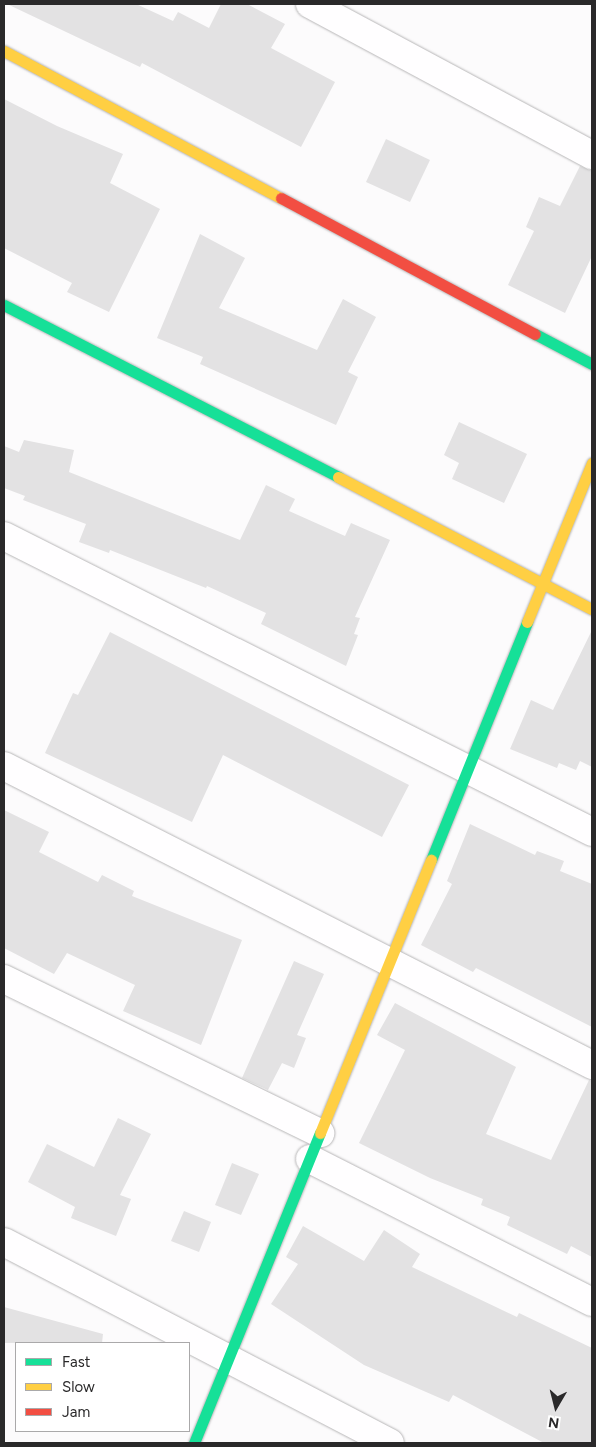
<!DOCTYPE html>
<html>
<head>
<meta charset="utf-8">
<style>
  body { margin:0 }
  #map { position:relative; width:596px; height:1447px; overflow:hidden; background:#fcfbfc; font-family:Figtree,sans-serif }
  div>[style] { position:absolute }
  [style*='--x'] { left:calc(var(--x)*1px); top:calc(var(--y)*1px); width:calc(var(--w)*1px); rotate:calc(var(--a)*1deg) }
  .building>* { inset:0; background:#e3e2e3 }
  .roads { filter:drop-shadow(0 0 1px #b7b6b7) drop-shadow(0 0 1px #b7b6b7) }
  .street>* { height:28px; margin:-14px; padding:0 14px; transform-origin:14px; border-radius:14px; background:#fffeff }
  .fast>* { height:11px; margin:-5.5px; padding:0 5.5px; transform-origin:5.5px; border-radius:5.5px; background:#16e098 }
  .slow>* { height:11px; margin:-5.5px; padding:0 5.5px; transform-origin:5.5px; border-radius:5.5px; background:#ffcf43 }
  .jam>* { height:11px; margin:-5.5px; padding:0 5.5px; transform-origin:5.5px; border-radius:5.5px; background:#f24e42 }
  span { translate:-50% -50%; white-space:nowrap; text-align:center; line-height:1.15; -webkit-text-stroke:4.5px #fff; paint-order:stroke }
  .frame { position:absolute; inset:0; border:5px solid #2a292a; pointer-events:none }
  .legend { position:absolute; left:15px; top:1342px; width:175px; height:90px; box-sizing:border-box; background:#fff; border:1px solid #aaa9aa; margin:0; padding:6px 9px; list-style:none; font-size:15px; color:#2a292a }
  .legend li { display:flex; align-items:center; gap:10px; height:25px }
  .legend b { width:25px; border:1px solid #aaa9aa }
  .north { position:absolute; left:531px; top:1382px; width:50px; height:50px; -webkit-text-stroke:4px #fff; paint-order:stroke; rotate:188deg; font-size:14px; font-weight:700; line-height:20px; text-align:center; color:#2a292a }
  .north::after { content:''; display:block; margin:auto; width:18px; height:22px; background:#2a292a; clip-path:polygon(50% 0,100% 100%,50% 72%,0 100%) }
</style>
</head>
<body>
<div id="map">
  <div class="building">
    <div style="clip-path:polygon(7px 4px,136px 4px,173px 21px,178px 12px,209px 28px,221px 4px,247px 4px,285px 24px,271px 48px,335px 82px,301px 147px,142px 63px,140px 67px)"></div>
    <div style="clip-path:polygon(4px 99px,57px 126px,123px 154px,110px 183px,160px 209px,109px 312px,67px 292px,72px 283px,4px 248px)"></div>
    <div style="clip-path:polygon(386px 139px,430px 160px,410px 202px,366px 182px)"></div>
    <div style="clip-path:polygon(580px 166px,592px 171px,592px 256px,565px 313px,508px 285px,534px 231px,526px 227px,539px 197px,560px 206px)"></div>
    <div style="clip-path:polygon(200px 234px,245px 258px,219px 308px,317px 350px,343px 299px,376px 317px,348px 372px,358px 377px,336px 425px,200px 364px,203px 357px,157px 338px)"></div>
    <div style="clip-path:polygon(459px 422px,527px 454px,504px 503px,452px 479px,459px 463px,444px 455px)"></div>
    <div style="clip-path:polygon(24px 440px,74px 450px,69px 472px,240px 540px,266px 485px,295px 499px,289px 511px,345px 536px,351px 523px,390px 540px,355px 617px,360px 618px,354px 634px,358px 635px,346px 666px,261px 624px,266px 613px,207px 586px,206px 588px,110px 550px,109px 553px,79px 542px,86px 524px,23px 500px,25px 496px,4px 488px,4px 446px,19px 452px)"></div>
    <div style="clip-path:polygon(592px 630px,592px 767px,580px 761px,576px 770px,559px 763px,557px 768px,510px 749px,531px 700px,553px 710px)"></div>
    <div style="clip-path:polygon(110px 632px,409px 785px,382px 837px,223px 755px,192px 822px,45px 753px,73px 693px,78px 695px)"></div>
    <div style="clip-path:polygon(4px 810px,49px 832px,39px 852px,98px 882px,102px 875px,134px 891px,132px 896px,242px 940px,201px 1045px,123px 1011px,135px 985px,67px 953px,54px 974px,4px 948px)"></div>
    <div style="clip-path:polygon(470px 824px,535px 855px,537px 851px,564px 861px,560px 871px,592px 884px,592px 1027px,476px 968px,473px 972px,421px 945px,452px 884px,447px 881px)"></div>
    <div style="clip-path:polygon(294px 961px,324px 974px,297px 1035px,306px 1038px,294px 1068px,282px 1063px,268px 1090px,242px 1078px)"></div>
    <div style="clip-path:polygon(395px 1003px,516px 1067px,486px 1134px,551px 1160px,589px 1080px,592px 1081px,592px 1257px,571px 1246px,567px 1254px,507px 1225px,510px 1217px,481px 1205px,483px 1199px,430px 1178px,359px 1143px,405px 1050px,377px 1035px)"></div>
    <div style="clip-path:polygon(118px 1118px,151px 1134px,120px 1195px,131px 1199px,116px 1236px,71px 1218px,75px 1207px,28px 1182px,47px 1144px,94px 1167px)"></div>
    <div style="clip-path:polygon(232px 1163px,259px 1174px,241px 1215px,215px 1205px)"></div>
    <div style="clip-path:polygon(184px 1211px,211px 1222px,199px 1252px,171px 1241px)"></div>
    <div style="clip-path:polygon(303px 1226px,364px 1261px,384px 1230px,420px 1254px,412px 1267px,517px 1317px,519px 1313px,592px 1348px,592px 1443px,544px 1443px,453px 1395px,449px 1402px,364px 1365px,271px 1304px,298px 1264px,286px 1257px)"></div>
    <div style="clip-path:polygon(4px 1307px,103px 1334px,102px 1343px,4px 1343px)"></div>
  </div>
  <div class="roads">
    <div class="street">
      <div style="--x:310;--y:4;--w:320;--a:28.2"></div>
      <div style="--x:4;--y:536;--w:658;--a:26.72"></div>
      <div style="--x:4;--y:766;--w:660;--a:26.95"></div>
      <div style="--x:4;--y:979;--w:352;--a:26"></div>
      <div style="--x:310;--y:1159;--w:316;--a:26.9"></div>
      <div style="--x:4;--y:1242;--w:435;--a:27.5"></div>
    </div>
    <div class="fast">
      <div style="--x:4;--y:305;--w:376;--a:27.2"></div>
      <div style="--x:535;--y:334;--w:64;--a:27.8"></div>
      <div style="--x:431;--y:860;--w:257;--a:-68"></div>
      <div style="--x:194;--y:1443;--w:335;--a:-67.9"></div>
    </div>
    <div class="slow">
      <div style="--x:4;--y:51;--w:314;--a:28"></div>
      <div style="--x:338;--y:477;--w:286;--a:27.5"></div>
      <div style="--x:527;--y:622;--w:172;--a:-67.8"></div>
      <div style="--x:320;--y:1133;--w:295;--a:-67.9"></div>
    </div>
    <div class="jam">
      <div style="--x:281;--y:198;--w:288;--a:28.2"></div>
    </div>
  </div>
  <div class="frame"></div>
  <ul class="legend">
  <li><b style="height:6px;background:#16e098"></b>Fast</li>
  <li><b style="height:6px;background:#ffcf43"></b>Slow</li>
  <li><b style="height:6px;background:#f24e42"></b>Jam</li>
  </ul>
  <div class="north">N</div>
</div>
</body>
</html>
